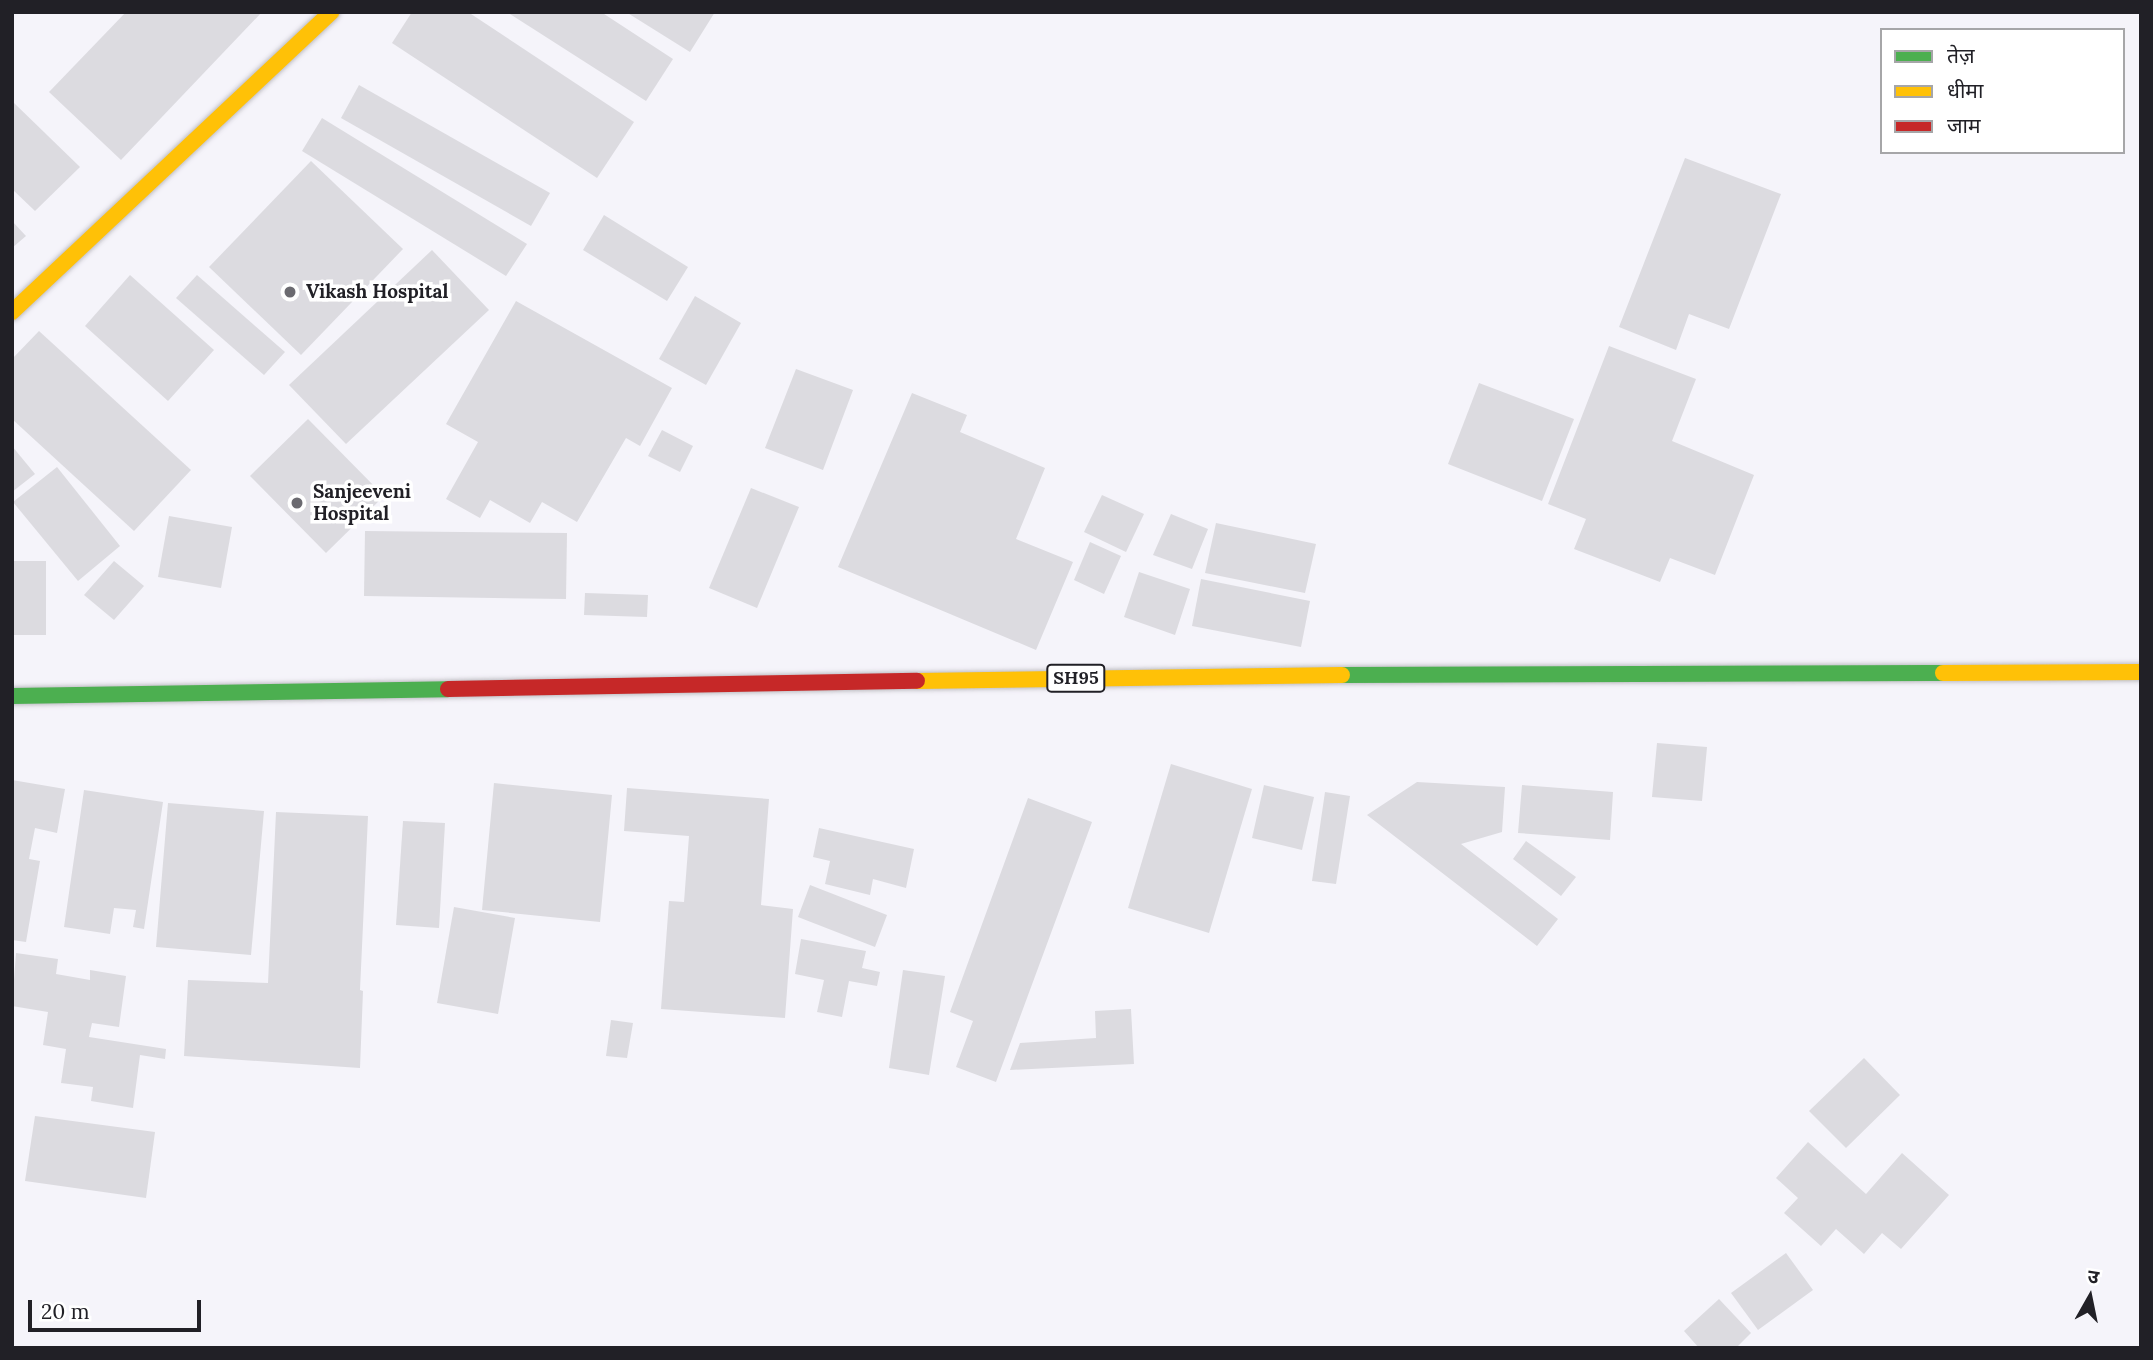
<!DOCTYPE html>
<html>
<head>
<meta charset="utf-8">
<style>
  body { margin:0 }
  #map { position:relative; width:2153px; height:1360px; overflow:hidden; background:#f5f4fa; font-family:Lora,"Noto Sans Devanagari",serif }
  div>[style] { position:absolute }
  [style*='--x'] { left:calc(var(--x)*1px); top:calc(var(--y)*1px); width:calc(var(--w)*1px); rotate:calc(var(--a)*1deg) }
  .building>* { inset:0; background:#dcdbe0 }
  .roads { filter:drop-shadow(0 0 2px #c0bfc4) drop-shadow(0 0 2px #c0bfc4) }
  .fast>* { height:16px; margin:-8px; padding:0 8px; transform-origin:8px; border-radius:8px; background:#4caf50 }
  .slow>* { height:16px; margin:-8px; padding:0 8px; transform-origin:8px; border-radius:8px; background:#ffc107 }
  .jam>* { height:16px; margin:-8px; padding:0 8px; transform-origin:8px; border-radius:8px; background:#c62828 }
  .dots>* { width:19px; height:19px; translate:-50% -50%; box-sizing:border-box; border:4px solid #fff; border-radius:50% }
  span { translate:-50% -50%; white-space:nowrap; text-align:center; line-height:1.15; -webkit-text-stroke:7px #fff; paint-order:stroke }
  .shield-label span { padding:2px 5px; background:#fff; border:2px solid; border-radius:5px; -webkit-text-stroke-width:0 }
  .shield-label { font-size:18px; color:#212026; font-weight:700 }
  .poi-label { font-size:19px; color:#212026; font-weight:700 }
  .left { translate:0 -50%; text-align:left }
  .frame { position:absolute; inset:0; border:14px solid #212026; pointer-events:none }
  .legend { position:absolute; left:1880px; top:28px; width:245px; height:126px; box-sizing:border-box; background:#fff; border:2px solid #a6a6a8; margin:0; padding:9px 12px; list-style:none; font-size:21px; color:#212026 }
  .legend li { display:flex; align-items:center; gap:14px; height:35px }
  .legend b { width:35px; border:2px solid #a6a6a8 }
  .north { position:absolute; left:2055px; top:1262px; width:70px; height:70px; -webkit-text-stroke:5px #fff; paint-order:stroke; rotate:9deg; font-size:19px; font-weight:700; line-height:28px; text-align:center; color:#212026 }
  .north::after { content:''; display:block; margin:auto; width:24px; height:32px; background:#212026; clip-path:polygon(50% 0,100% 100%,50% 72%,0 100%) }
  .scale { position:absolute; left:28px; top:1300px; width:173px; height:32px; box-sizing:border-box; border:4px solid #212026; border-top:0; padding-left:9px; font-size:21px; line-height:24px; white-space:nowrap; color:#212026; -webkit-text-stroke:5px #fff; paint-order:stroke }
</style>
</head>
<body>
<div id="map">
  <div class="building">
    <div style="clip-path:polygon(126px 12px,262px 12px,121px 160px,49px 92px)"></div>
    <div style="clip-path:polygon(412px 12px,468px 12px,634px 122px,597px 178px,392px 43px)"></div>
    <div style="clip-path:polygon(507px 12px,601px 12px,673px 59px,646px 101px)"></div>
    <div style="clip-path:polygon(626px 12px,715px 12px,690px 52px)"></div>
    <div style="clip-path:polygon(359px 85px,550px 193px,531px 226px,341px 118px)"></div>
    <div style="clip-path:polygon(12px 101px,80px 167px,35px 211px,12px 189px)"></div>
    <div style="clip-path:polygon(322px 118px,527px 244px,506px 276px,302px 151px)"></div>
    <div style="clip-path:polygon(1685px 158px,1781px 194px,1729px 329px,1689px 314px,1676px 350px,1619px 327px)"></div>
    <div style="clip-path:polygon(311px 161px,403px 249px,301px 355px,209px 267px)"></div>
    <div style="clip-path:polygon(604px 215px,688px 267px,667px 301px,583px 250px)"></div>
    <div style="clip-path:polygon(12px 221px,26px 236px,12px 248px)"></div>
    <div style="clip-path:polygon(432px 250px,489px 310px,346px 444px,289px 385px)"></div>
    <div style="clip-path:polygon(130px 275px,214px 350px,168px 401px,85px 326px)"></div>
    <div style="clip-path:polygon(197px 275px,285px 352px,264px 375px,176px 298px)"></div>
    <div style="clip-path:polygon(695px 296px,741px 323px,706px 385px,659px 359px)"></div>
    <div style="clip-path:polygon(516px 301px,672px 388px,640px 446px,626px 438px,577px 522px,542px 502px,530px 523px,490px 500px,480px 518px,446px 499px,478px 442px,446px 424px)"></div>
    <div style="clip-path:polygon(39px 331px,191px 470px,134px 531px,12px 419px,12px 359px)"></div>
    <div style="clip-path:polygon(1609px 346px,1696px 379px,1672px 441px,1754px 475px,1715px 575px,1670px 558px,1660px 582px,1574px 549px,1586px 519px,1548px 504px)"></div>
    <div style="clip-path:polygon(796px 369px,853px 390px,823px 470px,765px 448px)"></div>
    <div style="clip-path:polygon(1479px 383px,1574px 419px,1542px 501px,1448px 464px)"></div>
    <div style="clip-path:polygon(912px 393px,967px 415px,960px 432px,1045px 468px,1016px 539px,1073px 562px,1036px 650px,838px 567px)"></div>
    <div style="clip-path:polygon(308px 419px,384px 496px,326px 553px,250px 476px)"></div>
    <div style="clip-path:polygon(662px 430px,693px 446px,680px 472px,648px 456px)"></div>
    <div style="clip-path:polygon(12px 446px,35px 474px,12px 492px)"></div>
    <div style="clip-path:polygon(57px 467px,120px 546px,78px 581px,13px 502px)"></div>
    <div style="clip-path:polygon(751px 488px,799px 507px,757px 608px,709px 588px)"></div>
    <div style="clip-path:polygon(1102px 495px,1144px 514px,1126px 552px,1084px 532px)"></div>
    <div style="clip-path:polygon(1171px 514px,1208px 529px,1192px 569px,1153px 555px)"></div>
    <div style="clip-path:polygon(169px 516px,232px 527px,221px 588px,158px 577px)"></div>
    <div style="clip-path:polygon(1216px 523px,1316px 544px,1305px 593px,1205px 573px)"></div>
    <div style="clip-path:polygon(365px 531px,567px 533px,566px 599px,364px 596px)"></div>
    <div style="clip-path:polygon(1090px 542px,1121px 556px,1104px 594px,1074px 580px)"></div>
    <div style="clip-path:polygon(12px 561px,46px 561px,46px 635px,12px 635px)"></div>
    <div style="clip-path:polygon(114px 561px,144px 586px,114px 620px,84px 595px)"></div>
    <div style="clip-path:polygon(1139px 572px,1190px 589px,1175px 635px,1124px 617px)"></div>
    <div style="clip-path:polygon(1201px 579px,1310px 601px,1301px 647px,1192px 626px)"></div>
    <div style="clip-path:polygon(585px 593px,648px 595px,647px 617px,584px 615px)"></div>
    <div style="clip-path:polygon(1657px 743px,1707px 747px,1702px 801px,1652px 797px)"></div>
    <div style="clip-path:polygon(1171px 764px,1252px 789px,1209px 933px,1128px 908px)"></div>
    <div style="clip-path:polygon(12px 780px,65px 789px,57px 833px,35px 828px,29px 859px,40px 861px,26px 942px,12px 940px)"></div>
    <div style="clip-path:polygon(1417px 782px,1505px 787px,1502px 832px,1461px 844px,1558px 919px,1537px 946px,1367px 815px)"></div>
    <div style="clip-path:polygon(494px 783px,612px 795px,600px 922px,482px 910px)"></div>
    <div style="clip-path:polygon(1264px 785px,1314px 797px,1302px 850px,1252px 838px)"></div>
    <div style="clip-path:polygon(1522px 785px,1613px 792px,1610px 840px,1518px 833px)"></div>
    <div style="clip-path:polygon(627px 788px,769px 799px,761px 905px,793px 909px,785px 1018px,661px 1009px,669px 901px,684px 902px,689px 836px,624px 831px)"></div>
    <div style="clip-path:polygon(84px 790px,163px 802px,144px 929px,133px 927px,136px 910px,114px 908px,110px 934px,64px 927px)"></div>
    <div style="clip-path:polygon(1325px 792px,1350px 796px,1336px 884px,1312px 881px)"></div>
    <div style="clip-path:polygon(1028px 798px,1092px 822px,996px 1082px,956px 1067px,973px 1021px,950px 1012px)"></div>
    <div style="clip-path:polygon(168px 803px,264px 811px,251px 955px,156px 947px)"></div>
    <div style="clip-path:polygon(276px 812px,368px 816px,360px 990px,363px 991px,360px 1068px,184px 1056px,188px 980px,268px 983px)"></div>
    <div style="clip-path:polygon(403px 821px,445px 823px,439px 928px,396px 925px)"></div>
    <div style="clip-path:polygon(819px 828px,914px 849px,906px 888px,873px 879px,870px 895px,825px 884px,830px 861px,813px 857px)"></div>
    <div style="clip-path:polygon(1526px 841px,1576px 877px,1561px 896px,1513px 859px)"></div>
    <div style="clip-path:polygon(810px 885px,887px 915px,875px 947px,798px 917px)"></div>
    <div style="clip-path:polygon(454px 907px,515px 918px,498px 1014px,437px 1003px)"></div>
    <div style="clip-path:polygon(801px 939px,866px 951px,862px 968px,880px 972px,877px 986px,849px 981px,842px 1017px,817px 1012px,824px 980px,795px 974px)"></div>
    <div style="clip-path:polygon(16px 953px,58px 959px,56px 974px,90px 980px,90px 970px,126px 976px,119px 1027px,92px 1023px,89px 1037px,166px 1049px,165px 1059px,140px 1055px,133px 1108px,91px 1101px,93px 1087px,61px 1083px,66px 1049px,43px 1045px,48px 1012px,12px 1006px)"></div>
    <div style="clip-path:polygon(903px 970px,945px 976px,929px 1075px,889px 1068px)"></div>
    <div style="clip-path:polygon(1131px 1009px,1134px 1064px,1010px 1070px,1020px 1043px,1096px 1038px,1095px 1011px)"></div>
    <div style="clip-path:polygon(611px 1020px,633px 1023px,627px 1058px,606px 1056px)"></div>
    <div style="clip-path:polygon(1864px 1058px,1900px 1095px,1846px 1148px,1809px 1111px)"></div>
    <div style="clip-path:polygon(35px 1116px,155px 1132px,146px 1198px,25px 1181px)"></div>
    <div style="clip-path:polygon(1808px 1142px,1866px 1194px,1902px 1153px,1949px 1195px,1901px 1249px,1882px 1233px,1864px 1254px,1836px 1229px,1821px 1246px,1784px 1213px,1798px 1198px,1776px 1178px)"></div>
    <div style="clip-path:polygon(1786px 1253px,1813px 1290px,1758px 1330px,1731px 1293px)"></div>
    <div style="clip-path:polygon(1719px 1299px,1751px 1333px,1736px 1348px,1699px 1348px,1684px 1331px)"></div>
  </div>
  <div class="roads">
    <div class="fast">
      <div style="--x:1342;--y:675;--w:601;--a:-0.19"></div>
      <div style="--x:12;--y:696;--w:436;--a:-0.9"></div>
    </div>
    <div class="slow">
      <div style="--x:12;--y:312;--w:438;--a:-43.2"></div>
      <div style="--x:1943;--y:673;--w:198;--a:-0.3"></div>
      <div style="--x:917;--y:681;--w:425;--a:-0.8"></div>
    </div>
    <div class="jam">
      <div style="--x:448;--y:689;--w:469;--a:-1"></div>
    </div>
  </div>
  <div class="dots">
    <div style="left:290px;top:292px;background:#6b6a70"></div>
    <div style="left:297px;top:503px;background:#6b6a70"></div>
  </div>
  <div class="shield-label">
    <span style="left:1076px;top:678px">SH95</span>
  </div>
  <div class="poi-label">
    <span class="left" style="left:306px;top:292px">Vikash Hospital</span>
    <span class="left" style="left:313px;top:503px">Sanjeeveni<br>Hospital</span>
  </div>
  <div class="frame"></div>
  <ul class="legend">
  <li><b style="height:9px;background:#4caf50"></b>तेज़</li>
  <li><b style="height:9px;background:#ffc107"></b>धीमा</li>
  <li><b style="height:9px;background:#c62828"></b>जाम</li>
  </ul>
  <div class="north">उ</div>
  <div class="scale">20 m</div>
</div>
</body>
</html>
